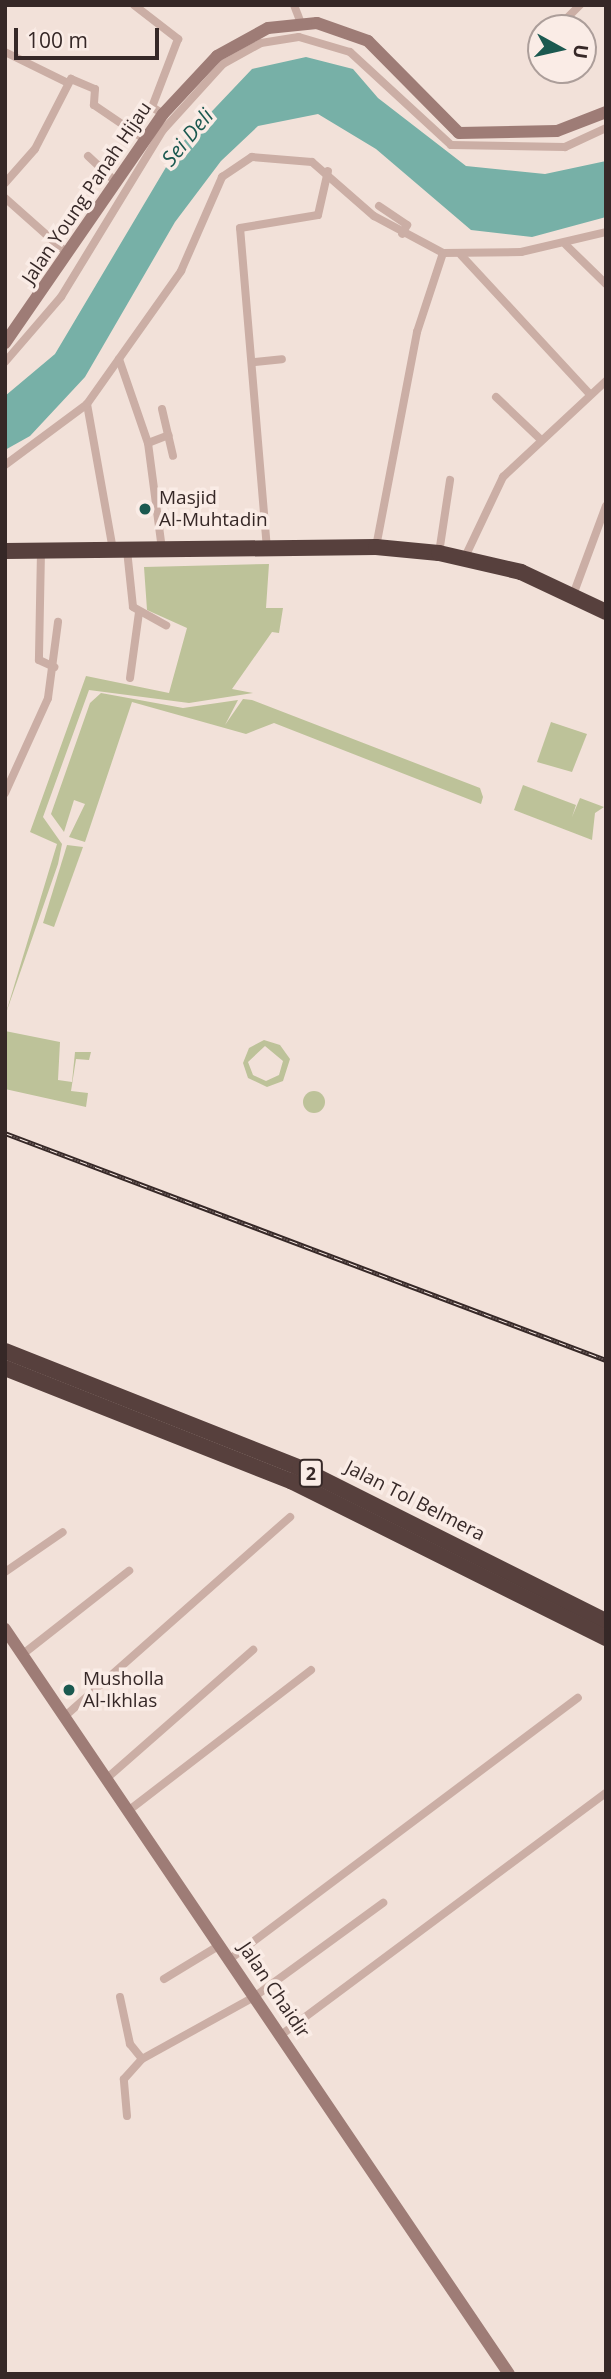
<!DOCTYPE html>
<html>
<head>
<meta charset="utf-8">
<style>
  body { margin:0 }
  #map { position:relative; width:611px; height:2379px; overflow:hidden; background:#f2e1d9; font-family:"Open Sans",sans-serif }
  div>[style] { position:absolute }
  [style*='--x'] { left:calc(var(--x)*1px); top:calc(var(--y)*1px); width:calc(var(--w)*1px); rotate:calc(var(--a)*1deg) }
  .green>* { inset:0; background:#bdc299 }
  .round { border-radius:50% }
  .water>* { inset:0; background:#77b0a7 }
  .street>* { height:8px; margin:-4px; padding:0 4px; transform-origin:4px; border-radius:4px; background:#cbaea5 }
  .secondary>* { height:12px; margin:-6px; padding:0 6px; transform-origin:6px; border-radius:6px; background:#9e7c76 }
  .highway>* { height:16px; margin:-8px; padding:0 8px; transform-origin:8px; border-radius:8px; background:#57403d }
  .rail>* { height:5px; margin-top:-2.5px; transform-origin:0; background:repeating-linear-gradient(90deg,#faece6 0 8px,#362827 0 16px); box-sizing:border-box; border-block:2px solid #362827 }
  .dots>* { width:19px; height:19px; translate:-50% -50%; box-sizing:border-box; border:4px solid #faece6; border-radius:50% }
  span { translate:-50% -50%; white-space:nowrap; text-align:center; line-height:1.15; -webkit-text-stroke:7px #faece6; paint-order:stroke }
  .shield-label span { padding:2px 5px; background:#faece6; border:2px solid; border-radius:5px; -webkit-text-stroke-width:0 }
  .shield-label { font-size:18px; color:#362827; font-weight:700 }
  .street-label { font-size:19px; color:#362827 }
  .poi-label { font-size:19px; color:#362827 }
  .left { translate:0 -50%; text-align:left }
  .water-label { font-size:21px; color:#1b5950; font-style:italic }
  .frame { position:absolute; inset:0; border:7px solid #362827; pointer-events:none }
  .north { position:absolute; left:527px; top:14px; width:70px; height:70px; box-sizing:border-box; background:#faece6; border:2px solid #ac9e9a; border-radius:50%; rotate:98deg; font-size:19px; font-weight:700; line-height:28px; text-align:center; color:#362827 }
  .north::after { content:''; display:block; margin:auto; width:24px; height:32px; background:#1b5950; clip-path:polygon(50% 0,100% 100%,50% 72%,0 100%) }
  .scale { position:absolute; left:14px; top:28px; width:145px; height:32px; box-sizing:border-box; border:4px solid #362827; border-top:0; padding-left:9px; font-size:21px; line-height:24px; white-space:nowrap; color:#362827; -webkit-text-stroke:5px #faece6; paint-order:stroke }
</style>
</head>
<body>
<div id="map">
  <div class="green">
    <div style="clip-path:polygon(269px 564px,266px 608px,283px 608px,279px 633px,272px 632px,232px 689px,253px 693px,189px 703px,89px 690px,43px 817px,62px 844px,58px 864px,5px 1016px,57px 844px,30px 832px,86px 676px,169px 693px,187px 628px,147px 610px,144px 567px)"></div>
    <div style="clip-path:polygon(101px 693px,183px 708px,238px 700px,225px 725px,243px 699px,252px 700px,480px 788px,483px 797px,481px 804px,274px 723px,246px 734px,132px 702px,85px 842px,69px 837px,85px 804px,74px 800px,64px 832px,51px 814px,90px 703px)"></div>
    <div style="clip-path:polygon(551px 722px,587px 734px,572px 772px,537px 762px)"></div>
    <div style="clip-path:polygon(523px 785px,576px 805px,572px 817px,580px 798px,604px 807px,595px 813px,592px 840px,514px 810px)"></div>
    <div style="clip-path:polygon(67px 845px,83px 847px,54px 927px,43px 923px)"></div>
    <div style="clip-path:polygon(5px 1031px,60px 1042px,58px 1080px,72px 1082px,75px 1052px,91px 1052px,89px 1060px,76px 1059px,71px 1091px,88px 1093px,86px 1107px,5px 1089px)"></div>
    <div style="clip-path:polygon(evenodd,264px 1040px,280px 1045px,290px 1059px,283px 1081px,267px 1087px,248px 1078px,243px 1063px,249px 1048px,264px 1040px,265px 1046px,283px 1061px,279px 1075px,266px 1081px,253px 1075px,248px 1062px,265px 1046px)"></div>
    <div class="round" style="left:303px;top:1091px;width:22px;height:22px"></div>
  </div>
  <div class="water">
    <div style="clip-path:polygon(306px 57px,353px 69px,378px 98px,466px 166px,545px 174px,606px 161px,606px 217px,532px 237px,471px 230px,376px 149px,318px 114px,258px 126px,221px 161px,175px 222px,85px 377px,30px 436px,5px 450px,5px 396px,55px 354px,178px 147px,252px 69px)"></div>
  </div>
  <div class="street">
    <div style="--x:134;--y:5;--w:56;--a:37.7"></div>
    <div style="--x:178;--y:39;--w:73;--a:110.9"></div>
    <div style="--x:152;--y:107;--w:13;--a:32"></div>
    <div style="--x:294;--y:5;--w:17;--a:69"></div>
    <div style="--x:568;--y:28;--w:8;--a:-120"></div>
    <div style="--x:564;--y:21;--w:23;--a:-45"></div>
    <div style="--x:5;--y:52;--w:68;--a:26.2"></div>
    <div style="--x:88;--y:156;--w:37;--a:43"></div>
    <div style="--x:5;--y:183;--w:45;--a:-48.6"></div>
    <div style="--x:35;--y:149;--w:79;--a:-62.8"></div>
    <div style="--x:71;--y:79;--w:26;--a:23"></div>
    <div style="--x:95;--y:89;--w:16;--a:94"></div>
    <div style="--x:94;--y:105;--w:60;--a:34.2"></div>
    <div style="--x:5;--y:198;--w:83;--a:41.6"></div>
    <div style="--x:379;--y:206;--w:34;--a:34"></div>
    <div style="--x:407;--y:225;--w:10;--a:119"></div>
    <div style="--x:566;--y:245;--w:56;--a:44.3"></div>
    <div style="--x:461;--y:255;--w:188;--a:47.2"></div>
    <div style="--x:119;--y:359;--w:89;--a:71"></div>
    <div style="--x:148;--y:443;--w:108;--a:82.5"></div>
    <div style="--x:5;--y:362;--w:86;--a:-49.3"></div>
    <div style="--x:61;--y:297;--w:196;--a:-58.6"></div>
    <div style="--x:163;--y:130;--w:89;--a:-47.7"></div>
    <div style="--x:223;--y:64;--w:43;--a:-28.9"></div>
    <div style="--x:261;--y:43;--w:38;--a:-9"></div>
    <div style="--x:299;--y:37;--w:53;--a:16.4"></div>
    <div style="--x:350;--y:52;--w:137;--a:42.6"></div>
    <div style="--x:451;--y:145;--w:114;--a:1"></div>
    <div style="--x:565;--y:147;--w:45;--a:-24.9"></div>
    <div style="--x:255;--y:362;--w:27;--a:-6"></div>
    <div style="--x:496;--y:397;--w:59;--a:43.6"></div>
    <div style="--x:87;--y:404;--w:148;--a:79.9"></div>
    <div style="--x:162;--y:409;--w:48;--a:76.8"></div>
    <div style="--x:148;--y:443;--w:22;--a:-21"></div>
    <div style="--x:5;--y:465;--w:102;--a:-36.6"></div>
    <div style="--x:87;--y:404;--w:163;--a:-54.7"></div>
    <div style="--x:181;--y:271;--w:103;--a:-66.4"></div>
    <div style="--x:222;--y:177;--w:36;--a:-34"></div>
    <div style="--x:252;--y:157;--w:60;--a:4.8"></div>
    <div style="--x:312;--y:162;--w:82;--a:41.1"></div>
    <div style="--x:374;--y:216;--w:78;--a:28.2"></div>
    <div style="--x:443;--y:253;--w:78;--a:-0.7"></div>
    <div style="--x:521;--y:252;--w:87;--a:-13.2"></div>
    <div style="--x:376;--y:547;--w:219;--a:-79.2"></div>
    <div style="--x:417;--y:332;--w:83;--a:-71.8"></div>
    <div style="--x:267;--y:549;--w:322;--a:-94.8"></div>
    <div style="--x:240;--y:228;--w:79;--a:-9.5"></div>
    <div style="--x:318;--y:215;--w:45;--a:-77.2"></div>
    <div style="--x:127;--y:550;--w:57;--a:84"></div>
    <div style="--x:133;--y:607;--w:38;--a:29"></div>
    <div style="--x:41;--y:551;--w:109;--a:91.1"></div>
    <div style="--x:39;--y:660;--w:17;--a:25"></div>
    <div style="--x:439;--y:553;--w:74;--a:-81.4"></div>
    <div style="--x:465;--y:557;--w:89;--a:-64.6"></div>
    <div style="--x:503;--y:477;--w:141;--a:-43"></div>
    <div style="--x:573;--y:595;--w:95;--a:-69.7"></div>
    <div style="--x:130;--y:678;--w:67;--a:-82.2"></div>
    <div style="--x:5;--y:793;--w:104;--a:-65.6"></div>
    <div style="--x:48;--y:698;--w:77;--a:-82.5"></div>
    <div style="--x:5;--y:1572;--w:70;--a:-34.6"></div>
    <div style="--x:23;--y:1654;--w:135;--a:-38.1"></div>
    <div style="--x:64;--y:1717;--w:302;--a:-41.5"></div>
    <div style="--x:106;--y:1779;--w:196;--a:-41.3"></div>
    <div style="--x:128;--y:1811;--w:231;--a:-37.6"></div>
    <div style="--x:230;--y:1959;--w:435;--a:-36.9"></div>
    <div style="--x:164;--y:1979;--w:66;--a:-31.3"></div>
    <div style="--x:120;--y:1997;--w:48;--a:78"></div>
    <div style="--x:130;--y:2044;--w:19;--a:51"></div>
    <div style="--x:281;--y:2035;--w:405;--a:-36.7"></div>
    <div style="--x:127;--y:2116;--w:37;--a:-95"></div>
    <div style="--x:124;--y:2079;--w:27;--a:-48"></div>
    <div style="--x:142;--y:2059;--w:128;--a:-29"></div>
    <div style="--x:254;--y:1997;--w:160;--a:-36.1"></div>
  </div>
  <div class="secondary">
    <div style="--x:5;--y:343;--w:278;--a:-55.4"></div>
    <div style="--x:163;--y:114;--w:79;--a:-47"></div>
    <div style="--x:217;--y:56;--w:58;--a:-28.8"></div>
    <div style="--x:268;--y:28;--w:49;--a:-5.8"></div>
    <div style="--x:317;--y:23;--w:54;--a:19.4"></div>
    <div style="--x:368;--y:41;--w:129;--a:45.3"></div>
    <div style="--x:459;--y:133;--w:98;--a:-1.2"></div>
    <div style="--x:557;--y:131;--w:53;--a:-21.2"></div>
    <div style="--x:5;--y:1629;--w:899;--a:55.92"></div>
  </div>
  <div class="highway">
    <div style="--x:5;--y:551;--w:371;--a:-0.6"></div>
    <div style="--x:376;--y:547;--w:63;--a:5.4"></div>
    <div style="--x:439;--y:553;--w:84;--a:13"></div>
    <div style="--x:521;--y:572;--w:94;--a:25.2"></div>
    <div style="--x:5;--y:1351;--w:317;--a:21.6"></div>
    <div style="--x:300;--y:1468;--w:342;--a:26.6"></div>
    <div style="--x:5;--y:1368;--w:308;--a:21.6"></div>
    <div style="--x:291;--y:1481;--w:352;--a:26.5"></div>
  </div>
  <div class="rail">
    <div style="--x:5;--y:1133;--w:642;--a:20.69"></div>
  </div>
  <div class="dots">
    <div style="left:145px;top:509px;background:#1b5950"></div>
    <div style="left:69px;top:1690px;background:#1b5950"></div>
  </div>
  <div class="shield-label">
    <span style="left:311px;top:1473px">2</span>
  </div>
  <div class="street-label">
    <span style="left:87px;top:193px;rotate:-56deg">Jalan Young Panah Hijau</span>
    <span style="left:415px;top:1501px;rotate:27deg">Jalan Tol Belmera</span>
    <span style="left:274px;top:1990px;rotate:56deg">Jalan Chaidir</span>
  </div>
  <div class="poi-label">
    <span class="left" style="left:159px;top:509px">Masjid<br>Al-Muhtadin</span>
    <span class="left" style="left:83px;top:1690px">Musholla<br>Al-Ikhlas</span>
  </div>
  <div class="water-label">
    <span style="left:187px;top:137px;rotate:-50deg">Sei Deli</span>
  </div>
  <div class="frame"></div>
  <div class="north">U</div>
  <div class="scale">100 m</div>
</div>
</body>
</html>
